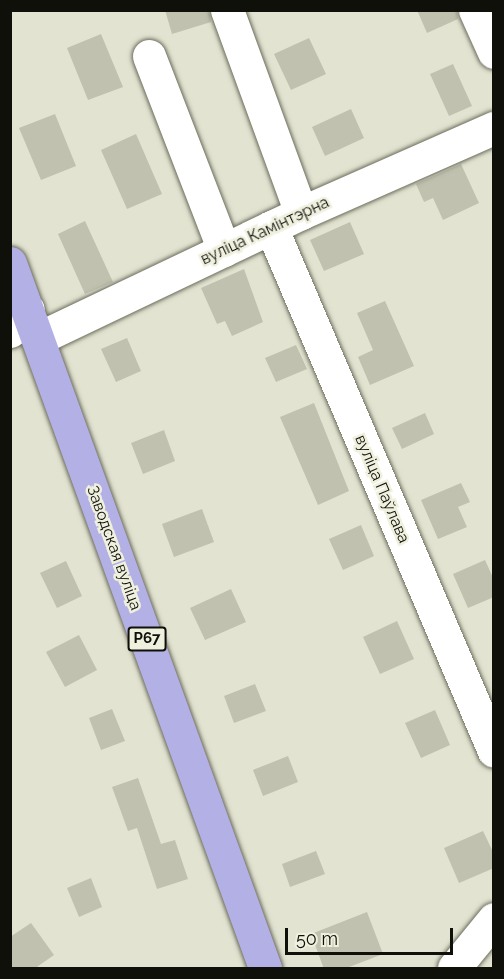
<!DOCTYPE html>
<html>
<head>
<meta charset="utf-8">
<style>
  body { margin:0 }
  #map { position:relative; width:504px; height:979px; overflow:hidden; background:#e2e3d1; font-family:Raleway,sans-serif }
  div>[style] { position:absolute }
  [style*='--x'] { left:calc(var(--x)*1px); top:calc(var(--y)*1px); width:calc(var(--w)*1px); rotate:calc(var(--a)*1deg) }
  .building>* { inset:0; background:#c1c1b0 }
  .roads { filter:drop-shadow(0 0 2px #6c6c5c) drop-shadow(0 0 2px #6c6c5c) }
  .minor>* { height:33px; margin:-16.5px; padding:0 16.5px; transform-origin:16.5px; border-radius:16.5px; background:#fff }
  .major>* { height:33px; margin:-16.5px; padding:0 16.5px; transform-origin:16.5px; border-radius:16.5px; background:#b3b0e5 }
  span { translate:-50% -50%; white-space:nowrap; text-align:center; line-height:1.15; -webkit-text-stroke:5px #eff0de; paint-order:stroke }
  .shield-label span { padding:2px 4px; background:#eff0de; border:2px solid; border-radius:4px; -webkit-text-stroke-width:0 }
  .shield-label { font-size:15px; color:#10100a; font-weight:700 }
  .street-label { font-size:16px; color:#10100a }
  .frame { position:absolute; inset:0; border:12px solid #10100a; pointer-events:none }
  .scale { position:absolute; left:285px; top:928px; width:168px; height:27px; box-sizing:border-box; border:3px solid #10100a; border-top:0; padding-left:8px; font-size:18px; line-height:21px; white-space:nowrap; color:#10100a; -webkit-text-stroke:4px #eff0de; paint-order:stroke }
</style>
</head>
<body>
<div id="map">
  <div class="building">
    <div style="clip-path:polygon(165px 10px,209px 10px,211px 22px,172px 34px)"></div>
    <div style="clip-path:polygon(417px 10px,457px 10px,458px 19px,427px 33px)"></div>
    <div style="clip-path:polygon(101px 34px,123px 87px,88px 100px,67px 48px)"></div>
    <div style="clip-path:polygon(309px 38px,326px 74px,291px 90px,274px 54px)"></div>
    <div style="clip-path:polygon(453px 64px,472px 106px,449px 116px,430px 74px)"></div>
    <div style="clip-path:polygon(351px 109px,364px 138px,325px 156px,312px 127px)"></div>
    <div style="clip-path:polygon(55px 114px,76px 166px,41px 180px,19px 128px)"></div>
    <div style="clip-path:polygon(136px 134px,162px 194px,127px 209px,101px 150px)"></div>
    <div style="clip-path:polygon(461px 164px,479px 203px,443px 220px,433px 198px,424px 202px,416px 184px)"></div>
    <div style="clip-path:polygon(85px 221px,113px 282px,85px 294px,58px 234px)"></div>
    <div style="clip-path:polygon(350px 222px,364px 254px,324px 271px,310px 240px)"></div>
    <div style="clip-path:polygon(244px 269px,263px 322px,232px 336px,225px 321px,217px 324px,201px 288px)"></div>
    <div style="clip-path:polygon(385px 301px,414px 366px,370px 385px,358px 357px,373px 350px,357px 313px)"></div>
    <div style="clip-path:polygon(127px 338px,141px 371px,116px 382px,101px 349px)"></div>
    <div style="clip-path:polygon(296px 345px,307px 369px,276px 382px,265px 358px)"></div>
    <div style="clip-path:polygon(314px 403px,349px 491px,318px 505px,280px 417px)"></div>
    <div style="clip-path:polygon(425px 413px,434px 434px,402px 449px,392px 428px)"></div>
    <div style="clip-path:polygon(164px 430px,175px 461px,143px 474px,131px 443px)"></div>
    <div style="clip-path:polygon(461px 483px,470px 502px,458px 507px,467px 527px,438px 539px,421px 500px)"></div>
    <div style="clip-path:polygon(202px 509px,214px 542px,174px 557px,162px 524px)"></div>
    <div style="clip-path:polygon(361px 525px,374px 556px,343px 570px,329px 539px)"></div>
    <div style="clip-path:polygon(485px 560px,494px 580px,494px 597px,468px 608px,453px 574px)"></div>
    <div style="clip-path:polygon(66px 561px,82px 596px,57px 608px,40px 573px)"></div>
    <div style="clip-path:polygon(231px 589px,246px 622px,205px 640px,190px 608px)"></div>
    <div style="clip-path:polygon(397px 621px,414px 659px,380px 674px,363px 637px)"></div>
    <div style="clip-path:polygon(79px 635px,97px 670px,65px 687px,46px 652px)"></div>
    <div style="clip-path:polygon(255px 684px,266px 711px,234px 723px,224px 696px)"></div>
    <div style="clip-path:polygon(112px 709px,125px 741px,101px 750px,89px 718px)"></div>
    <div style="clip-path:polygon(435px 710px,450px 745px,421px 758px,405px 723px)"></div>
    <div style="clip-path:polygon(288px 756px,298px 782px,263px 796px,253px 770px)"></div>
    <div style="clip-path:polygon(138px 778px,161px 844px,175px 840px,188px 879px,157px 889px,137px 828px,128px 831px,112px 787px)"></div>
    <div style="clip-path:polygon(483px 831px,494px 854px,494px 868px,459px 883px,444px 848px)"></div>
    <div style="clip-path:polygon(316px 851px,325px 874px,290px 887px,282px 864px)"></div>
    <div style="clip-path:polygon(91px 878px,102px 907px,79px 917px,67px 888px)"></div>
    <div style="clip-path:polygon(367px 912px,383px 954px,344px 969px,324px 969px,311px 934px)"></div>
    <div style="clip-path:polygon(31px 923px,54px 955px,34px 969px,10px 969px,10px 937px)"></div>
  </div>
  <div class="roads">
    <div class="minor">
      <div style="--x:227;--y:10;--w:216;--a:70"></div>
      <div style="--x:475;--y:10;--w:46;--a:65.7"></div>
      <div style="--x:149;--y:56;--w:208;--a:68.9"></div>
      <div style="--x:271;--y:227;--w:569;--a:66.95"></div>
      <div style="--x:10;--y:331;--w:28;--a:-51"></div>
      <div style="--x:39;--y:338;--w:290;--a:-25.5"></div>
      <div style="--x:301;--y:213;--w:211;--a:-23.8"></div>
      <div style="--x:454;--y:968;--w:63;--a:-50.8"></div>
    </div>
    <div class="major">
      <div style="--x:10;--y:263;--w:750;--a:70.11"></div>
    </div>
  </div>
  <div class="shield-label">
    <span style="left:147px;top:639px">Р67</span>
  </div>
  <div class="street-label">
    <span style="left:265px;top:231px;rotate:-25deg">вуліца Камінтэрна</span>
    <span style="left:382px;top:489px;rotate:67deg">вуліца Паўлава</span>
    <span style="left:114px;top:548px;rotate:70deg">Заводская вуліца</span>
  </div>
  <div class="frame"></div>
  <div class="scale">50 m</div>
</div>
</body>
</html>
